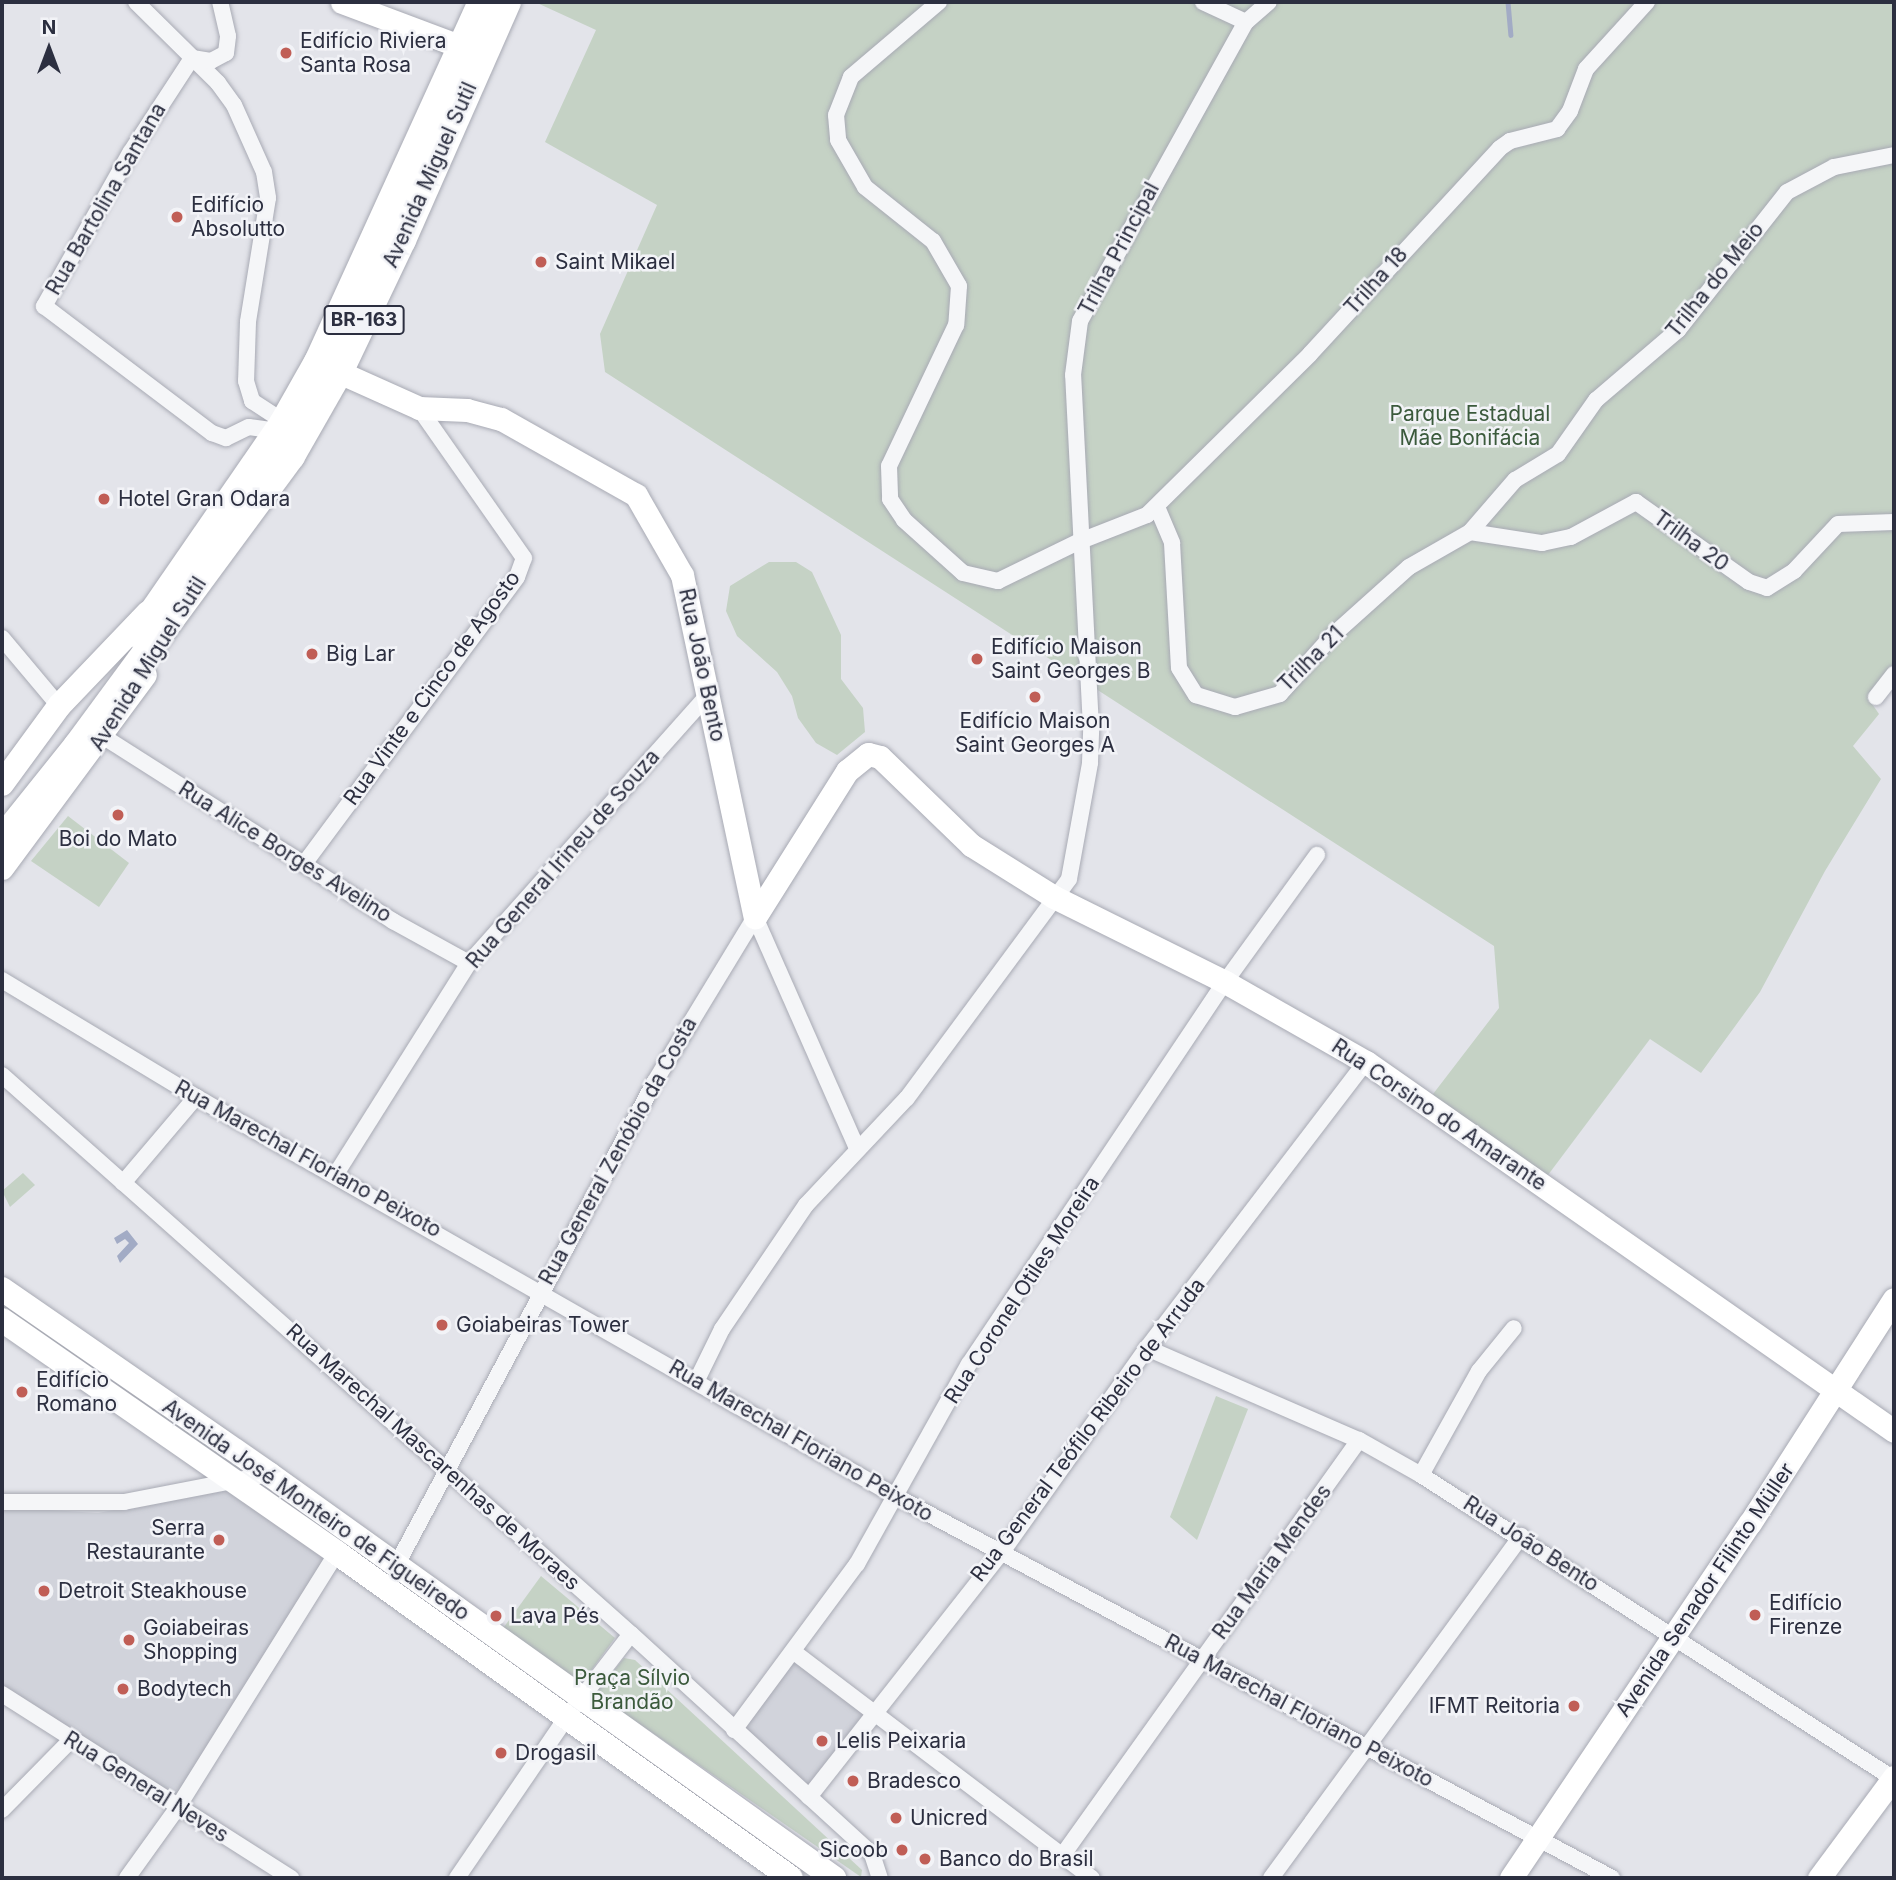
<!DOCTYPE html>
<html>
<head>
<meta charset="utf-8">
<style>
  body { margin:0 }
  #map { position:relative; width:1896px; height:1880px; overflow:hidden; background:#e3e4ea; font-family:Inter,sans-serif }
  div>[style] { position:absolute }
  [style*='--x'] { left:calc(var(--x)*1px); top:calc(var(--y)*1px); width:calc(var(--w)*1px); rotate:calc(var(--a)*1deg) }
  .built>* { inset:0; background:#d1d3db }
  .green>* { inset:0; background:#c5d2c5 }
  .water>* { inset:0; background:#a2abc5 }
  .stream>* { height:4.5px; margin:-2.25px; padding:0 2.25px; transform-origin:2.25px; border-radius:2.25px; background:#a2abc5 }
  .roads { filter:drop-shadow(0 0 2px #a8aab4) drop-shadow(0 0 2px #a8aab4) }
  .street>* { height:16px; margin:-8px; padding:0 8px; transform-origin:8px; border-radius:8px; background:#f5f6f8 }
  .secondary>* { height:23px; margin:-11.5px; padding:0 11.5px; transform-origin:11.5px; border-radius:11.5px; background:#fff }
  .primary>* { height:24px; margin:-12px; padding:0 12px; transform-origin:12px; border-radius:12px; background:#fff }
  .highway>* { height:28px; margin:-14px; padding:0 14px; transform-origin:14px; border-radius:14px; background:#fff }
  .dots>* { width:19px; height:19px; translate:-50% -50%; box-sizing:border-box; border:4px solid #f2f3f7; border-radius:50% }
  span { translate:-50% -50%; white-space:nowrap; text-align:center; line-height:1.15; -webkit-text-stroke:5px #f2f3f7; paint-order:stroke }
  .shield-label span { padding:2px 5px; background:#f2f3f7; border:2px solid; border-radius:5px; -webkit-text-stroke-width:0 }
  .shield-label { font-size:19px; color:#2c2f40; font-weight:700 }
  .poi-label { font-size:21px; color:#2c2f40 }
  .left { translate:0 -50%; text-align:left }
  .right { translate:-100% -50%; text-align:right }
  .street-label { font-size:21px; color:#2c2f40 }
  .park-label { font-size:21px; color:#3b5a3c }
  .frame { position:absolute; inset:0; border:4px solid #2c2f40; pointer-events:none }
  .north { position:absolute; left:14px; top:14px; width:70px; height:70px; -webkit-text-stroke:5px #f2f3f7; paint-order:stroke; rotate:0deg; font-size:19px; font-weight:700; line-height:28px; text-align:center; color:#2c2f40 }
  .north::after { content:''; display:block; margin:auto; width:24px; height:32px; background:#2c2f40; clip-path:polygon(50% 0,100% 100%,50% 72%,0 100%) }
</style>
</head>
<body>
<div id="map">
  <div class="built">
    <div style="clip-path:polygon(231px 1488px,332px 1553px,177px 1800px,2px 1687px,2px 1507px,98px 1513px)"></div>
    <div style="clip-path:polygon(797px 1659px,869px 1714px,807px 1792px,741px 1731px)"></div>
  </div>
  <div class="green">
    <div style="clip-path:polygon(535px 2px,1894px 2px,1894px 665px,1868px 698px,1879px 714px,1853px 746px,1881px 779px,1825px 871px,1760px 992px,1701px 1073px,1650px 1039px,1548px 1175px,1430px 1098px,1499px 1008px,1494px 946px,605px 372px,600px 334px,657px 205px,545px 142px,596px 30px)"></div>
    <div style="clip-path:polygon(769px 562px,796px 562px,812px 572px,841px 635px,841px 679px,863px 708px,865px 732px,837px 755px,816px 743px,798px 718px,792px 696px,777px 672px,737px 636px,726px 611px,730px 586px)"></div>
    <div style="clip-path:polygon(68px 816px,129px 863px,99px 907px,31px 861px)"></div>
    <div style="clip-path:polygon(23px 1173px,35px 1185px,10px 1207px,2px 1191px)"></div>
    <div style="clip-path:polygon(2px 1302px,243px 1469px,243px 1473px,2px 1310px)"></div>
    <div style="clip-path:polygon(1216px 1396px,1248px 1409px,1197px 1540px,1170px 1517px)"></div>
    <div style="clip-path:polygon(541px 1576px,615px 1638px,579px 1687px,501px 1631px)"></div>
    <div style="clip-path:polygon(624px 1658px,635px 1660px,862px 1870px,861px 1877px,599px 1696px,598px 1690px)"></div>
  </div>
  <div class="water">
    <div style="clip-path:polygon(127px 1230px,138px 1244px,120px 1263px,117px 1256px,129px 1243px,125px 1239px,117px 1244px,114px 1238px)"></div>
  </div>
  <div class="stream">
    <div style="--x:1508;--y:2;--w:33;--a:85"></div>
  </div>
  <div class="roads">
    <div class="street">
      <div style="--x:136;--y:2;--w:115;--a:44.6"></div>
      <div style="--x:218;--y:83;--w:27;--a:54"></div>
      <div style="--x:234;--y:105;--w:73;--a:65.9"></div>
      <div style="--x:264;--y:172;--w:26;--a:81"></div>
      <div style="--x:268;--y:198;--w:126;--a:99.2"></div>
      <div style="--x:248;--y:322;--w:59;--a:91.9"></div>
      <div style="--x:246;--y:381;--w:21;--a:73"></div>
      <div style="--x:252;--y:401;--w:38;--a:33"></div>
      <div style="--x:939;--y:2;--w:116;--a:139.6"></div>
      <div style="--x:851;--y:77;--w:41;--a:111.5"></div>
      <div style="--x:836;--y:115;--w:25;--a:85"></div>
      <div style="--x:838;--y:140;--w:54;--a:60.1"></div>
      <div style="--x:865;--y:187;--w:87;--a:38.5"></div>
      <div style="--x:933;--y:241;--w:52;--a:60"></div>
      <div style="--x:959;--y:286;--w:39;--a:94"></div>
      <div style="--x:956;--y:325;--w:156;--a:115.4"></div>
      <div style="--x:889;--y:466;--w:33;--a:88"></div>
      <div style="--x:890;--y:499;--w:25;--a:56"></div>
      <div style="--x:904;--y:520;--w:79;--a:41.9"></div>
      <div style="--x:963;--y:573;--w:36;--a:13"></div>
      <div style="--x:998;--y:581;--w:89;--a:-26"></div>
      <div style="--x:1078;--y:542;--w:74;--a:-21.4"></div>
      <div style="--x:1147;--y:515;--w:229;--a:-44.6"></div>
      <div style="--x:1310;--y:354;--w:280;--a:-47.3"></div>
      <div style="--x:1500;--y:148;--w:12;--a:-35"></div>
      <div style="--x:1510;--y:141;--w:49;--a:-14.3"></div>
      <div style="--x:1557;--y:129;--w:22;--a:-54"></div>
      <div style="--x:1570;--y:111;--w:45;--a:-69.1"></div>
      <div style="--x:1586;--y:69;--w:91;--a:-47.7"></div>
      <div style="--x:1203;--y:2;--w:47;--a:24.9"></div>
      <div style="--x:192;--y:58;--w:113;--a:123.1"></div>
      <div style="--x:130;--y:153;--w:176;--a:119.3"></div>
      <div style="--x:44;--y:306;--w:211;--a:37.1"></div>
      <div style="--x:212;--y:433;--w:15;--a:20"></div>
      <div style="--x:226;--y:438;--w:25;--a:-26"></div>
      <div style="--x:249;--y:427;--w:29;--a:8"></div>
      <div style="--x:192;--y:58;--w:19;--a:9"></div>
      <div style="--x:211;--y:61;--w:17;--a:-28"></div>
      <div style="--x:226;--y:53;--w:17;--a:-83"></div>
      <div style="--x:228;--y:36;--w:35;--a:-103"></div>
      <div style="--x:1157;--y:507;--w:39;--a:67"></div>
      <div style="--x:1172;--y:543;--w:125;--a:86.8"></div>
      <div style="--x:1179;--y:668;--w:32;--a:58"></div>
      <div style="--x:1196;--y:695;--w:41;--a:17.1"></div>
      <div style="--x:1235;--y:707;--w:47;--a:-16.1"></div>
      <div style="--x:1280;--y:694;--w:78;--a:-48.1"></div>
      <div style="--x:1332;--y:636;--w:103;--a:-41.9"></div>
      <div style="--x:1409;--y:567;--w:70;--a:-29.8"></div>
      <div style="--x:1470;--y:532;--w:69;--a:-49.1"></div>
      <div style="--x:1515;--y:480;--w:50;--a:-31.2"></div>
      <div style="--x:1558;--y:454;--w:66;--a:-54.9"></div>
      <div style="--x:1596;--y:400;--w:108;--a:-40.5"></div>
      <div style="--x:1678;--y:330;--w:176;--a:-51.7"></div>
      <div style="--x:1787;--y:192;--w:53;--a:-28"></div>
      <div style="--x:1834;--y:167;--w:61;--a:-11.3"></div>
      <div style="--x:1470;--y:532;--w:73;--a:8.7"></div>
      <div style="--x:1542;--y:543;--w:30;--a:-12"></div>
      <div style="--x:1571;--y:537;--w:74;--a:-28.3"></div>
      <div style="--x:1636;--y:502;--w:138;--a:35.3"></div>
      <div style="--x:1749;--y:582;--w:19;--a:18"></div>
      <div style="--x:1767;--y:588;--w:32;--a:-32"></div>
      <div style="--x:1794;--y:571;--w:64;--a:-46.9"></div>
      <div style="--x:1838;--y:524;--w:56;--a:-2"></div>
      <div style="--x:2;--y:638;--w:89;--a:50"></div>
      <div style="--x:1876;--y:697;--w:29;--a:-52"></div>
      <div style="--x:104;--y:737;--w:343;--a:32.5"></div>
      <div style="--x:393;--y:921;--w:87;--a:28.9"></div>
      <div style="--x:304;--y:864;--w:357;--a:-53.4"></div>
      <div style="--x:517;--y:577;--w:20;--a:-70"></div>
      <div style="--x:524;--y:558;--w:183;--a:-125"></div>
      <div style="--x:755;--y:917;--w:253;--a:66.2"></div>
      <div style="--x:2;--y:980;--w:227;--a:31.1"></div>
      <div style="--x:196;--y:1097;--w:807;--a:29.71"></div>
      <div style="--x:897;--y:1497;--w:810;--a:28.05"></div>
      <div style="--x:2;--y:1075;--w:841;--a:41.63"></div>
      <div style="--x:631;--y:1634;--w:326;--a:42.4"></div>
      <div style="--x:872;--y:1854;--w:25;--a:72"></div>
      <div style="--x:336;--y:1174;--w:249;--a:-57.8"></div>
      <div style="--x:469;--y:963;--w:361;--a:-48.3"></div>
      <div style="--x:123;--y:1183;--w:113;--a:-49.7"></div>
      <div style="--x:1147;--y:1348;--w:231;--a:23.5"></div>
      <div style="--x:1359;--y:1440;--w:71;--a:29.4"></div>
      <div style="--x:1421;--y:1475;--w:562;--a:32.73"></div>
      <div style="--x:696;--y:1382;--w:59;--a:-63.9"></div>
      <div style="--x:722;--y:1329;--w:150;--a:-55.9"></div>
      <div style="--x:806;--y:1205;--w:147;--a:-46.7"></div>
      <div style="--x:907;--y:1098;--w:272;--a:-53.5"></div>
      <div style="--x:1069;--y:879;--w:118;--a:-79.7"></div>
      <div style="--x:1090;--y:763;--w:35;--a:-88"></div>
      <div style="--x:1091;--y:728;--w:353;--a:-92.9"></div>
      <div style="--x:1073;--y:375;--w:54;--a:-82.6"></div>
      <div style="--x:1080;--y:321;--w:342;--a:-61"></div>
      <div style="--x:1246;--y:22;--w:30;--a:-41"></div>
      <div style="--x:1421;--y:1475;--w:119;--a:-60.9"></div>
      <div style="--x:1479;--y:1371;--w:55;--a:-50.9"></div>
      <div style="--x:2;--y:1502;--w:122;--a:0"></div>
      <div style="--x:124;--y:1502;--w:148;--a:-10.9"></div>
      <div style="--x:396;--y:1566;--w:548;--a:-61.89"></div>
      <div style="--x:654;--y:1083;--w:194;--a:-58.7"></div>
      <div style="--x:794;--y:1652;--w:374;--a:37.2"></div>
      <div style="--x:2;--y:1694;--w:343;--a:32.5"></div>
      <div style="--x:734;--y:1730;--w:207;--a:-53.5"></div>
      <div style="--x:857;--y:1564;--w:229;--a:-60.8"></div>
      <div style="--x:969;--y:1364;--w:460;--a:-56.2"></div>
      <div style="--x:1225;--y:982;--w:157;--a:-54.1"></div>
      <div style="--x:809;--y:1797;--w:312;--a:-51.8"></div>
      <div style="--x:1002;--y:1552;--w:250;--a:-54.6"></div>
      <div style="--x:1147;--y:1348;--w:360;--a:-52.6"></div>
      <div style="--x:2;--y:1810;--w:98;--a:-45.4"></div>
      <div style="--x:1062;--y:1856;--w:511;--a:-54.48"></div>
      <div style="--x:127;--y:1878;--w:87;--a:-54.3"></div>
      <div style="--x:178;--y:1807;--w:300;--a:-58"></div>
      <div style="--x:457;--y:1878;--w:194;--a:-55.7"></div>
      <div style="--x:566;--y:1718;--w:106;--a:-52.3"></div>
      <div style="--x:1271;--y:1878;--w:424;--a:-53.8"></div>
    </div>
    <div class="secondary">
      <div style="--x:342;--y:2;--w:128;--a:20.6"></div>
      <div style="--x:339;--y:372;--w:88;--a:24.2"></div>
      <div style="--x:419;--y:408;--w:48;--a:2.4"></div>
      <div style="--x:467;--y:410;--w:35;--a:15"></div>
      <div style="--x:501;--y:419;--w:155;--a:29.4"></div>
      <div style="--x:636;--y:495;--w:92;--a:60.1"></div>
      <div style="--x:682;--y:575;--w:350;--a:78"></div>
      <div style="--x:755;--y:917;--w:173;--a:-57.8"></div>
      <div style="--x:847;--y:771;--w:27;--a:-39"></div>
      <div style="--x:868;--y:754;--w:12;--a:14"></div>
      <div style="--x:880;--y:757;--w:127;--a:44"></div>
      <div style="--x:971;--y:845;--w:98;--a:32.1"></div>
      <div style="--x:1054;--y:897;--w:191;--a:26.4"></div>
      <div style="--x:1225;--y:982;--w:162;--a:29.6"></div>
      <div style="--x:1366;--y:1062;--w:644;--a:34.95"></div>
      <div style="--x:1511;--y:1878;--w:428;--a:-56.1"></div>
      <div style="--x:1750;--y:1523;--w:266;--a:-57.3"></div>
      <div style="--x:1819;--y:1878;--w:126;--a:-53.4"></div>
    </div>
    <div class="primary">
      <div style="--x:2;--y:784;--w:97;--a:-53.8"></div>
      <div style="--x:59;--y:706;--w:129;--a:-46.3"></div>
      <div style="--x:2;--y:868;--w:240;--a:-53.5"></div>
      <div style="--x:2;--y:1289;--w:325;--a:34.7"></div>
      <div style="--x:269;--y:1474;--w:695;--a:35.57"></div>
      <div style="--x:2;--y:1320;--w:408;--a:34.8"></div>
      <div style="--x:337;--y:1553;--w:558;--a:35.6"></div>
    </div>
    <div class="highway">
      <div style="--x:138;--y:634;--w:257;--a:-55.4"></div>
      <div style="--x:284;--y:422;--w:69;--a:-60.5"></div>
      <div style="--x:318;--y:362;--w:396;--a:-65.5"></div>
      <div style="--x:2;--y:840;--w:122;--a:-51.3"></div>
      <div style="--x:78;--y:745;--w:359;--a:-53.6"></div>
      <div style="--x:291;--y:456;--w:97;--a:-60.3"></div>
      <div style="--x:339;--y:372;--w:146;--a:-64.5"></div>
      <div style="--x:402;--y:240;--w:260;--a:-66.2"></div>
    </div>
  </div>
  <div class="dots">
    <div style="left:286px;top:53px;background:#c05e56"></div>
    <div style="left:177px;top:217px;background:#c05e56"></div>
    <div style="left:541px;top:262px;background:#c05e56"></div>
    <div style="left:104px;top:499px;background:#c05e56"></div>
    <div style="left:312px;top:654px;background:#c05e56"></div>
    <div style="left:977px;top:659px;background:#c05e56"></div>
    <div style="left:1035px;top:697px;background:#c05e56"></div>
    <div style="left:118px;top:815px;background:#c05e56"></div>
    <div style="left:442px;top:1325px;background:#c05e56"></div>
    <div style="left:22px;top:1392px;background:#c05e56"></div>
    <div style="left:219px;top:1540px;background:#c05e56"></div>
    <div style="left:44px;top:1591px;background:#c05e56"></div>
    <div style="left:1755px;top:1615px;background:#c05e56"></div>
    <div style="left:496px;top:1616px;background:#c05e56"></div>
    <div style="left:129px;top:1640px;background:#c05e56"></div>
    <div style="left:123px;top:1689px;background:#c05e56"></div>
    <div style="left:1574px;top:1706px;background:#c05e56"></div>
    <div style="left:822px;top:1741px;background:#c05e56"></div>
    <div style="left:501px;top:1753px;background:#c05e56"></div>
    <div style="left:853px;top:1781px;background:#c05e56"></div>
    <div style="left:896px;top:1818px;background:#c05e56"></div>
    <div style="left:902px;top:1850px;background:#c05e56"></div>
    <div style="left:925px;top:1859px;background:#c05e56"></div>
  </div>
  <div class="shield-label">
    <span style="left:364px;top:320px">BR-163</span>
  </div>
  <div class="poi-label">
    <span class="left" style="left:300px;top:53px">Edifício Riviera<br>Santa Rosa</span>
    <span class="left" style="left:191px;top:217px">Edifício<br>Absolutto</span>
    <span class="left" style="left:555px;top:262px">Saint Mikael</span>
    <span class="left" style="left:118px;top:499px">Hotel Gran Odara</span>
    <span class="left" style="left:991px;top:659px">Edifício Maison<br>Saint Georges B</span>
    <span class="left" style="left:326px;top:654px">Big Lar</span>
    <span style="left:1035px;top:733px">Edifício Maison<br>Saint Georges A</span>
    <span style="left:118px;top:839px">Boi do Mato</span>
    <span class="left" style="left:456px;top:1325px">Goiabeiras Tower</span>
    <span class="left" style="left:36px;top:1392px">Edifício<br>Romano</span>
    <span class="right" style="left:205px;top:1540px">Serra<br>Restaurante</span>
    <span class="left" style="left:58px;top:1591px">Detroit Steakhouse</span>
    <span class="left" style="left:1769px;top:1615px">Edifício<br>Firenze</span>
    <span class="left" style="left:510px;top:1616px">Lava Pés</span>
    <span class="left" style="left:143px;top:1640px">Goiabeiras<br>Shopping</span>
    <span class="left" style="left:137px;top:1689px">Bodytech</span>
    <span class="right" style="left:1560px;top:1706px">IFMT Reitoria</span>
    <span class="left" style="left:836px;top:1741px">Lelis Peixaria</span>
    <span class="left" style="left:515px;top:1753px">Drogasil</span>
    <span class="left" style="left:867px;top:1781px">Bradesco</span>
    <span class="left" style="left:910px;top:1818px">Unicred</span>
    <span class="right" style="left:888px;top:1850px">Sicoob</span>
    <span class="left" style="left:939px;top:1859px">Banco do Brasil</span>
  </div>
  <div class="street-label">
    <span style="left:430px;top:175px;rotate:-66deg">Avenida Miguel Sutil</span>
    <span style="left:106px;top:199px;rotate:-60deg">Rua Bartolina Santana</span>
    <span style="left:1119px;top:249px;rotate:-62deg">Trilha Principal</span>
    <span style="left:1715px;top:280px;rotate:-51deg">Trilha do Meio</span>
    <span style="left:1376px;top:281px;rotate:-48deg">Trilha 18</span>
    <span style="left:1691px;top:541px;rotate:36deg">Trilha 20</span>
    <span style="left:1311px;top:659px;rotate:-45deg">Trilha 21</span>
    <span style="left:148px;top:664px;rotate:-58deg">Avenida Miguel Sutil</span>
    <span style="left:702px;top:665px;rotate:78deg">Rua João Bento</span>
    <span style="left:432px;top:688px;rotate:-54deg">Rua Vinte e Cinco de Agosto</span>
    <span style="left:285px;top:852px;rotate:32deg">Rua Alice Borges Avelino</span>
    <span style="left:563px;top:859px;rotate:-49deg">Rua General Irineu de Souza</span>
    <span style="left:1439px;top:1115px;rotate:34deg">Rua Corsino do Amarante</span>
    <span style="left:618px;top:1151px;rotate:-61deg">Rua General Zenóbio da Costa</span>
    <span style="left:308px;top:1159px;rotate:29deg">Rua Marechal Floriano Peixoto</span>
    <span style="left:1022px;top:1290px;rotate:-57deg">Rua Coronel Otiles Moreira</span>
    <span style="left:1088px;top:1430px;rotate:-53deg">Rua General Teófilo Ribeiro de Arruda</span>
    <span style="left:801px;top:1441px;rotate:30deg">Rua Marechal Floriano Peixoto</span>
    <span style="left:433px;top:1457px;rotate:42deg">Rua Marechal Mascarenhas de Moraes</span>
    <span style="left:316px;top:1510px;rotate:35deg">Avenida José Monteiro de Figueiredo</span>
    <span style="left:1531px;top:1544px;rotate:33deg">Rua João Bento</span>
    <span style="left:1272px;top:1562px;rotate:-54deg">Rua Maria Mendes</span>
    <span style="left:1705px;top:1590px;rotate:-56deg">Avenida Senador Filinto Müller</span>
    <span style="left:1299px;top:1711px;rotate:28deg">Rua Marechal Floriano Peixoto</span>
    <span style="left:146px;top:1787px;rotate:32deg">Rua General Neves</span>
  </div>
  <div class="park-label">
    <span style="left:1470px;top:426px">Parque Estadual<br>Mãe Bonifácia</span>
    <span style="left:632px;top:1690px">Praça Sílvio<br>Brandão</span>
  </div>
  <div class="frame"></div>
  <div class="north">N</div>
</div>
</body>
</html>
